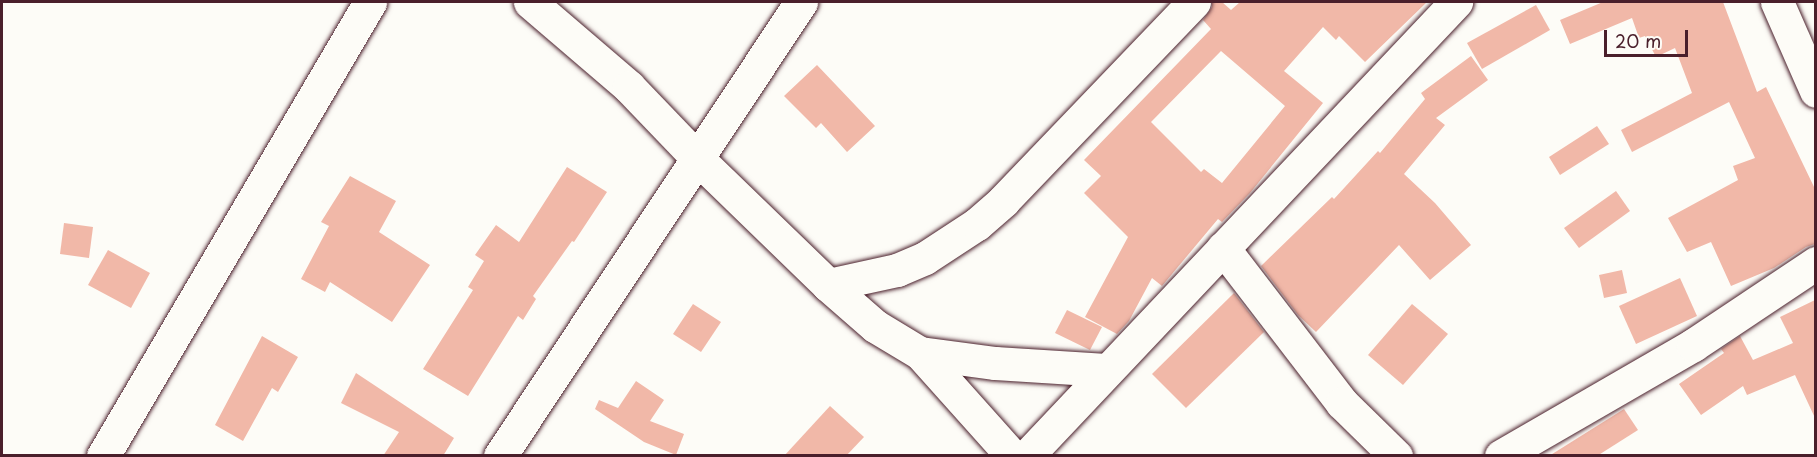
<!DOCTYPE html>
<html>
<head>
<meta charset="utf-8">
<style>
  body { margin:0 }
  #map { position:relative; width:1817px; height:457px; overflow:hidden; background:#fdfcf7; font-family:"Playpen Sans",sans-serif }
  div>[style] { position:absolute }
  [style*='--x'] { left:calc(var(--x)*1px); top:calc(var(--y)*1px); width:calc(var(--w)*1px); rotate:calc(var(--a)*1deg) }
  .building>* { inset:0; background:#f1b8a8 }
  .roads { filter:drop-shadow(0 0 2px #4a1f2b) drop-shadow(0 0 2px #4a1f2b) }
  .minor>* { height:33px; margin:-16.5px; padding:0 16.5px; transform-origin:16.5px; border-radius:16.5px; background:#fdfcf7 }
  span { translate:-50% -50%; white-space:nowrap; text-align:center; line-height:1.15; -webkit-text-stroke:4.5px #fdfcf7; paint-order:stroke }
  .frame { position:absolute; inset:0; border:3px solid #4a1f2b; pointer-events:none }
  .scale { position:absolute; left:1604px; top:30px; width:84px; height:27px; box-sizing:border-box; border:3px solid #4a1f2b; border-top:0; padding-left:8px; font-size:18px; line-height:21px; white-space:nowrap; color:#4a1f2b; -webkit-text-stroke:4px #fdfcf7; paint-order:stroke }
</style>
</head>
<body>
<div id="map">
  <div class="building">
    <div style="clip-path:polygon(evenodd,1212px 2px,1222px 2px,1231px 10px,1240px 2px,1427px 2px,1365px 62px,1339px 36px,1336px 40px,1323px 27px,1284px 71px,1323px 103px,1250px 193px,1222px 222px,1218px 219px,1162px 286px,1152px 278px,1129px 321px,1117px 334px,1085px 317px,1128px 237px,1084px 193px,1101px 176px,1084px 160px,1211px 29px,1203px 20px,1212px 7px,1212px 2px,1221px 51px,1285px 106px,1222px 183px,1204px 169px,1201px 172px,1151px 122px,1221px 51px)"></div>
    <div style="clip-path:polygon(1603px 2px,1723px 2px,1757px 92px,1766px 87px,1815px 189px,1815px 244px,1806px 247px,1774px 268px,1731px 286px,1711px 242px,1687px 252px,1668px 218px,1738px 180px,1733px 166px,1755px 158px,1729px 102px,1632px 152px,1621px 130px,1692px 93px,1675px 48px,1656px 57px,1645px 36px,1639px 38px,1632px 18px,1570px 44px,1560px 20px)"></div>
    <div style="clip-path:polygon(1536px 5px,1550px 30px,1482px 69px,1467px 43px)"></div>
    <div style="clip-path:polygon(1471px 56px,1488px 80px,1436px 118px,1445px 125px,1404px 174px,1435px 203px,1471px 245px,1430px 280px,1399px 245px,1316px 332px,1298px 315px,1261px 266px,1332px 197px,1334px 199px,1378px 151px,1380px 153px,1425px 99px,1421px 93px)"></div>
    <div style="clip-path:polygon(817px 65px,875px 126px,847px 152px,821px 123px,816px 128px,784px 96px)"></div>
    <div style="clip-path:polygon(1597px 126px,1609px 144px,1560px 175px,1549px 157px)"></div>
    <div style="clip-path:polygon(567px 167px,607px 192px,574px 242px,572px 241px,533px 296px,536px 299px,523px 320px,518px 316px,468px 396px,423px 369px,473px 290px,468px 287px,484px 261px,475px 255px,496px 225px,519px 242px)"></div>
    <div style="clip-path:polygon(350px 176px,396px 201px,379px 232px,430px 265px,392px 322px,330px 282px,325px 292px,301px 279px,329px 226px,321px 222px)"></div>
    <div style="clip-path:polygon(1616px 191px,1630px 211px,1579px 248px,1564px 228px)"></div>
    <div style="clip-path:polygon(64px 223px,93px 227px,89px 258px,60px 254px)"></div>
    <div style="clip-path:polygon(108px 250px,150px 273px,131px 308px,88px 285px)"></div>
    <div style="clip-path:polygon(1622px 270px,1627px 293px,1604px 298px,1599px 275px)"></div>
    <div style="clip-path:polygon(1680px 278px,1697px 316px,1636px 344px,1619px 306px)"></div>
    <div style="clip-path:polygon(1234px 293px,1264px 332px,1186px 408px,1152px 374px)"></div>
    <div style="clip-path:polygon(1815px 300px,1815px 418px,1795px 375px,1747px 395px,1743px 386px,1701px 415px,1679px 384px,1724px 353px,1721px 349px,1740px 336px,1753px 360px,1793px 343px,1780px 317px)"></div>
    <div style="clip-path:polygon(693px 304px,721px 322px,701px 352px,673px 334px)"></div>
    <div style="clip-path:polygon(1412px 304px,1448px 334px,1403px 385px,1368px 355px)"></div>
    <div style="clip-path:polygon(1067px 310px,1102px 327px,1090px 350px,1055px 333px)"></div>
    <div style="clip-path:polygon(262px 336px,298px 357px,278px 392px,272px 388px,243px 441px,215px 425px)"></div>
    <div style="clip-path:polygon(356px 373px,454px 438px,443px 456px,383px 456px,399px 432px,341px 403px)"></div>
    <div style="clip-path:polygon(636px 381px,664px 400px,650px 421px,684px 434px,676px 455px,644px 442px,595px 409px,599px 400px,618px 408px)"></div>
    <div style="clip-path:polygon(830px 406px,864px 437px,846px 456px,784px 456px)"></div>
    <div style="clip-path:polygon(1624px 409px,1638px 430px,1597px 456px,1549px 456px)"></div>
  </div>
  <div class="roads">
    <div class="minor">
      <div style="--x:530;--y:2;--w:130;--a:40.6"></div>
      <div style="--x:629;--y:87;--w:98;--a:46.2"></div>
      <div style="--x:697;--y:158;--w:182;--a:44.1"></div>
      <div style="--x:828;--y:285;--w:62;--a:41.1"></div>
      <div style="--x:875;--y:326;--w:52;--a:31"></div>
      <div style="--x:920;--y:353;--w:76;--a:7.6"></div>
      <div style="--x:995;--y:363;--w:111;--a:3.6"></div>
      <div style="--x:1777;--y:2;--w:97;--a:66.3"></div>
      <div style="--x:1223;--y:248;--w:195;--a:52.5"></div>
      <div style="--x:1342;--y:403;--w:76;--a:44.5"></div>
      <div style="--x:828;--y:285;--w:71;--a:-12.3"></div>
      <div style="--x:897;--y:270;--w:30;--a:-23"></div>
      <div style="--x:925;--y:258;--w:62;--a:-33.2"></div>
      <div style="--x:977;--y:224;--w:35;--a:-41"></div>
      <div style="--x:1003;--y:201;--w:276;--a:-46.2"></div>
      <div style="--x:920;--y:353;--w:138;--a:48.2"></div>
      <div style="--x:103;--y:456;--w:527;--a:-59.54"></div>
      <div style="--x:500;--y:456;--w:545;--a:-56.46"></div>
      <div style="--x:1027;--y:456;--w:625;--a:-46.62"></div>
      <div style="--x:1501;--y:456;--w:222;--a:-30"></div>
      <div style="--x:1693;--y:345;--w:148;--a:-33.7"></div>
    </div>
  </div>
  <div class="frame"></div>
  <div class="scale">20 m</div>
</div>
</body>
</html>
